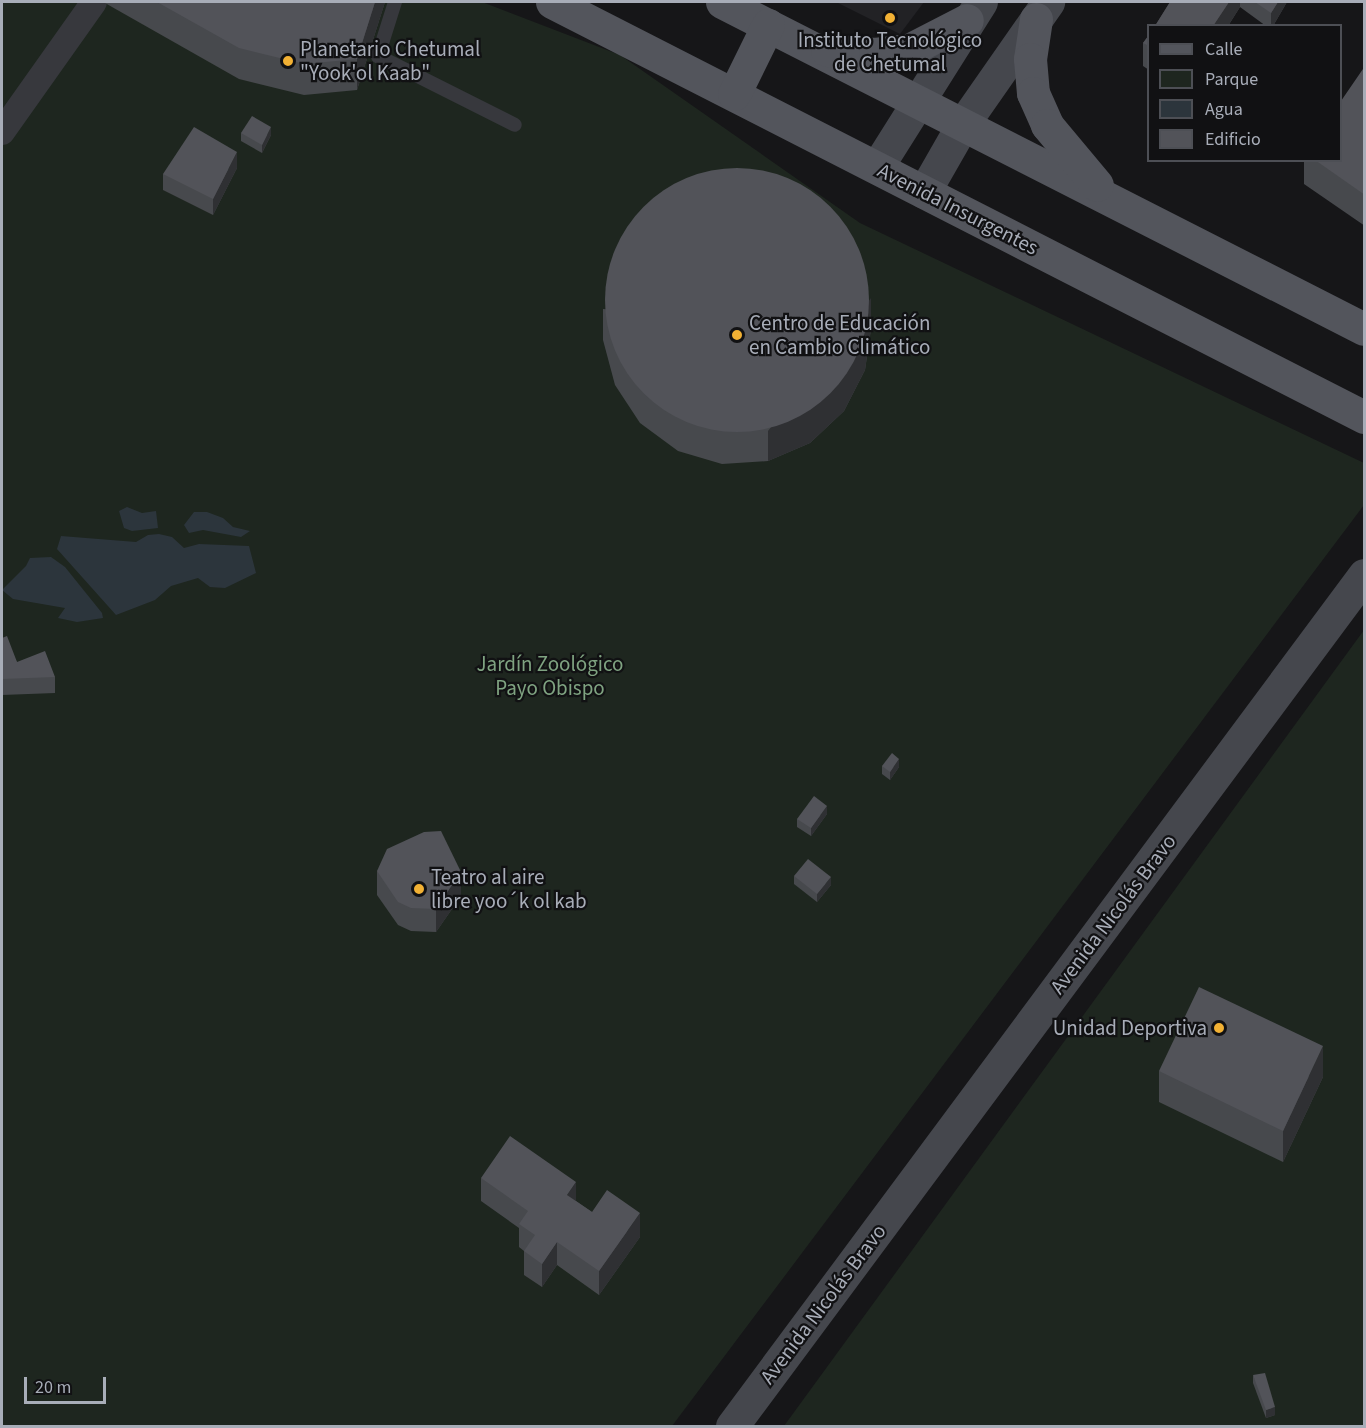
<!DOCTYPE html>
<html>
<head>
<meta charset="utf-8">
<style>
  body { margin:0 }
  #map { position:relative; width:1366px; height:1428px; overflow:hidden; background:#161618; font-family:"Source Sans 3",sans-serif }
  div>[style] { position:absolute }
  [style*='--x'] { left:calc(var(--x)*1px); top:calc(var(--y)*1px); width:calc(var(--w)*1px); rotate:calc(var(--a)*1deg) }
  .built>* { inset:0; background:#222225 }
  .green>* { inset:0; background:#1e261f }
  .water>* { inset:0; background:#2c353c }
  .lane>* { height:14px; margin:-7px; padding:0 7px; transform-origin:7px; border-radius:7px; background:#37383d }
  .street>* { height:26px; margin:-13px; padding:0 13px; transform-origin:13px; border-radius:13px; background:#37383d }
  .secondary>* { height:33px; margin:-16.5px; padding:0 16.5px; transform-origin:16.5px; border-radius:16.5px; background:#45474d }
  .primary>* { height:33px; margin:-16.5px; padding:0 16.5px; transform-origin:16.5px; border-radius:16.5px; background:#53555c }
  .wall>* { inset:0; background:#47494d }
  .shaded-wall>* { inset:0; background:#2f3033 }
  .building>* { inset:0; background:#525359 }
  .round { border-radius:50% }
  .dots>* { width:16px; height:16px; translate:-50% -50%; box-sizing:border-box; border:3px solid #111113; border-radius:50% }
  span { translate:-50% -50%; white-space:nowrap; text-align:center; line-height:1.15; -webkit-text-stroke:4.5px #111113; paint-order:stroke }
  .poi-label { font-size:21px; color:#a8adb8 }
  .left { translate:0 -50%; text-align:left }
  .right { translate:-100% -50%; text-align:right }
  .street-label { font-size:21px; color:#a8adb8 }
  .park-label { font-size:21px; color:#7fa381 }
  .frame { position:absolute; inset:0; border:3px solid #a8adb8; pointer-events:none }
  .legend { position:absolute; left:1147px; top:24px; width:195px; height:138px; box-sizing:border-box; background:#111113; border:2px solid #4d4f55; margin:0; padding:8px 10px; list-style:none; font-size:18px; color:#a8adb8 }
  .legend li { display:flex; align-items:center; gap:12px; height:30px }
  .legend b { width:30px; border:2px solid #4d4f55 }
  .scale { position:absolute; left:24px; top:1377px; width:82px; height:27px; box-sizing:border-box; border:3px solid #a8adb8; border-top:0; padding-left:8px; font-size:18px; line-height:21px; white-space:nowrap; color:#a8adb8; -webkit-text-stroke:4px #111113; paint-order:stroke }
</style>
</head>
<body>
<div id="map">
  <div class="built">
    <div style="clip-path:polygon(836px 2px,924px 2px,900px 34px)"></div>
  </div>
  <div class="green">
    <div style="clip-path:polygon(2px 2px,482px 2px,620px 55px,860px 223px,1364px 463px,1364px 505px,672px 1426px,2px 1426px)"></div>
    <div style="clip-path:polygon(1364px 630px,1364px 1426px,784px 1426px)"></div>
  </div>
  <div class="water">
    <div style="clip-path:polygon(127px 507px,142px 513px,156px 511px,158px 528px,132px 531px,124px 528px,119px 511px)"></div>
    <div style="clip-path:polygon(194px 512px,207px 512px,223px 518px,233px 527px,250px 531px,241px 537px,203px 530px,189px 533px,184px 525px)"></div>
    <div style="clip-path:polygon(159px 534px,172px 537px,184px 548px,199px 544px,249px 546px,256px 573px,225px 588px,210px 587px,198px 578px,171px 586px,155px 600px,116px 615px,57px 549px,61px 536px,136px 542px,148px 535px)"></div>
    <div style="clip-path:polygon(51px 557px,65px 567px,102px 613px,103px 618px,77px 622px,58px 618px,65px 608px,13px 599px,2px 590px,26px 566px,30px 558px)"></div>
  </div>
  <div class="lane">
    <div style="--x:395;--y:2;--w:57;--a:107.5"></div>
    <div style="--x:378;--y:56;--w:153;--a:26.7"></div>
  </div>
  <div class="street">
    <div style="--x:2;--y:132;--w:159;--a:-54.7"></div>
  </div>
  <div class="secondary">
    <div style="--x:877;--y:167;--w:195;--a:-57.8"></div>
    <div style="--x:924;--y:192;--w:78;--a:-60.2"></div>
    <div style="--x:963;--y:124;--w:149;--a:-55.1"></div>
    <div style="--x:732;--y:1426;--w:1060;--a:-53.4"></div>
  </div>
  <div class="primary">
    <div style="--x:552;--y:2;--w:912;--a:27.07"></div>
    <div style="--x:722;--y:2;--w:720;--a:26.99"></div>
    <div style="--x:1036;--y:19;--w:40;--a:98.5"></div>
    <div style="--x:1030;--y:59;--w:34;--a:85"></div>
    <div style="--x:1033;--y:93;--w:35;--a:66"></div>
    <div style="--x:1047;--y:125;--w:78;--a:50.2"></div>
    <div style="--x:827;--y:50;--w:48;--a:4.8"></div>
    <div style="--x:875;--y:54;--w:34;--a:-7"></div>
    <div style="--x:909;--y:50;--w:65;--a:-27.3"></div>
    <div style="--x:734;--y:94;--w:77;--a:-63.8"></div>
  </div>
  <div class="wall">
    <div style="clip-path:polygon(105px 2px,385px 2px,357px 90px,304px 95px,239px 79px,105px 3px)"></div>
    <div style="clip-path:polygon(1170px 2px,1287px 2px,1273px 26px,1266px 26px,1240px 7px,1228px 26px,1155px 26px)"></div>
    <div style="clip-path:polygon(1149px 35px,1149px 70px,1143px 66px,1143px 43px)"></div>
    <div style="clip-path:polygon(1365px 66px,1365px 226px,1304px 184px,1304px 160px,1341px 160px)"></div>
    <div style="clip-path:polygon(241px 133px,271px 135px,262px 153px,241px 141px)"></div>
    <div style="clip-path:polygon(237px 168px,213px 215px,163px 190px,163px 174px)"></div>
    <div style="clip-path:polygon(603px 309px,871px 329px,865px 370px,844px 411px,810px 443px,768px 461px,722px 464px,678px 451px,640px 423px,615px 385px,603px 340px)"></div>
    <div style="clip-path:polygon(2px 638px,17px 662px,55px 677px,55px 693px,2px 695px)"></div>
    <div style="clip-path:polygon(882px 766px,899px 767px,890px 780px,882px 774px)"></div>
    <div style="clip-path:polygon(827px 814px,811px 836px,797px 827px,797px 819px)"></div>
    <div style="clip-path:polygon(377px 871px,461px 896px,436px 932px,411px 931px,398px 925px,377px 895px)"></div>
    <div style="clip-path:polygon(794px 876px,831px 885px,817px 902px,794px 884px)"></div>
    <div style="clip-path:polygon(1159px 1071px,1323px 1077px,1283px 1162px,1159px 1102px)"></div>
    <div style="clip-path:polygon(481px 1178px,576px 1201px,592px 1212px,640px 1237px,599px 1295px,557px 1265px,542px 1287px,524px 1275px,524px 1251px,519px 1247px,519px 1228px,481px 1201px)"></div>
    <div style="clip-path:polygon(1253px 1375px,1275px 1415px,1266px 1418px,1253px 1383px)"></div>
  </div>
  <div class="shaded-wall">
    <div style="clip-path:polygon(375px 2px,385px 2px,357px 90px,357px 59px)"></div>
    <div style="clip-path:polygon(1229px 2px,1240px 2px,1240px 7px,1228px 26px,1213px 26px)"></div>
    <div style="clip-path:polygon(1278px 2px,1287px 2px,1273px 26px,1271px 26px,1271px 13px)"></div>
    <div style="clip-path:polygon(271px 127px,271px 135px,262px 153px,262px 145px)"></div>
    <div style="clip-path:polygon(237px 152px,237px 168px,213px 215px,213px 199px)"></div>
    <div style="clip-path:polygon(871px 298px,871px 329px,865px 370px,844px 411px,810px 443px,768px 461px,768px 431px)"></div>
    <div style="clip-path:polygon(899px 759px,899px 767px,890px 780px,890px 772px)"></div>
    <div style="clip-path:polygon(827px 806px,827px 814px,811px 836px,811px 828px)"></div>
    <div style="clip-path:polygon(461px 872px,461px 896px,436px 932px,436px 909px)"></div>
    <div style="clip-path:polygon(831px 877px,831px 885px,817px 902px,817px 894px)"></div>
    <div style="clip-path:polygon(1323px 1046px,1323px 1077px,1283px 1162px,1283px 1131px)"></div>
    <div style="clip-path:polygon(576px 1182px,576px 1205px,567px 1195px)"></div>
    <div style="clip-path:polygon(640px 1213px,640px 1237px,599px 1295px,599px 1271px)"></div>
    <div style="clip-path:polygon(557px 1242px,557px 1265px,542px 1287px,542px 1264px)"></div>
    <div style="clip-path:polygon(1275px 1407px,1275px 1415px,1266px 1418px,1266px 1410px)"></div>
  </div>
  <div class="building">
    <div style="clip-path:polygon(157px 2px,375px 2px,357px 59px,304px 64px,239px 48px)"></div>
    <div style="clip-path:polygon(1170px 2px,1229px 2px,1213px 26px,1155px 26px)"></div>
    <div style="clip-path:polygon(1255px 2px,1278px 2px,1271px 13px)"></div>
    <div style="clip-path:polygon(1149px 35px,1149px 46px,1143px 43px)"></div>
    <div style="clip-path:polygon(1365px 66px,1365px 195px,1315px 160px,1341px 160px,1341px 101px)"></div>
    <div style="clip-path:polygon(252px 116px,271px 127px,262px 145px,241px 133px)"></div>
    <div style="clip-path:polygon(194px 127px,237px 152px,213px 199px,163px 174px)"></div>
    <div class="round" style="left:605px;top:168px;width:264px;height:264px"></div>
    <div style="clip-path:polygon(7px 636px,17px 662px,45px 651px,55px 677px,2px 679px,2px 638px)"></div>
    <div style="clip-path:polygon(892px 753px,899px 759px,890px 772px,882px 766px)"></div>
    <div style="clip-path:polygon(814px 796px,827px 806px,811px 828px,797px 819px)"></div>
    <div style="clip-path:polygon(441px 831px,461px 872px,436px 909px,411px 908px,398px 902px,377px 871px,387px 849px,424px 832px)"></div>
    <div style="clip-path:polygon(808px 859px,831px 877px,817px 894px,794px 876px)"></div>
    <div style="clip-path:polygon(1199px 987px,1323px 1046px,1283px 1131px,1159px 1071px)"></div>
    <div style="clip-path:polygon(510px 1136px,576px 1182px,567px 1195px,592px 1212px,607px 1190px,640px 1213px,599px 1271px,557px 1242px,542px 1264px,524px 1251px,535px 1235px,519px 1224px,528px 1211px,481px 1178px)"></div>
    <div style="clip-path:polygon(1265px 1373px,1275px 1407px,1266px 1410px,1253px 1375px)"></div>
  </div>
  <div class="dots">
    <div style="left:890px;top:18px;background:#f2b134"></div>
    <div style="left:288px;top:61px;background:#f2b134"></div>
    <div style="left:737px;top:335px;background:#f2b134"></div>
    <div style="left:419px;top:889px;background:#f2b134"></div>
    <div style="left:1219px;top:1028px;background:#f2b134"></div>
  </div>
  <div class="poi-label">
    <span style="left:890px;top:52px">Instituto Tecnológico<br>de Chetumal</span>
    <span class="left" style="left:300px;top:61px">Planetario Chetumal<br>"Yook'ol Kaab"</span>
    <span class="left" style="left:749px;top:335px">Centro de Educación<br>en Cambio Climático</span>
    <span class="left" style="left:431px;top:889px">Teatro al aire<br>libre yoo´k ol kab</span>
    <span class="right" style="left:1207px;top:1028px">Unidad Deportiva</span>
  </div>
  <div class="street-label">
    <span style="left:958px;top:209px;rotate:27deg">Avenida Insurgentes</span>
    <span style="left:1113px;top:914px;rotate:-53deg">Avenida Nicolás Bravo</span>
    <span style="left:823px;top:1304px;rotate:-53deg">Avenida Nicolás Bravo</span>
  </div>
  <div class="park-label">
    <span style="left:550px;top:676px">Jardín Zoológico<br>Payo Obispo</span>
  </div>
  <div class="frame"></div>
  <ul class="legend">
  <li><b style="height:8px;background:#53555c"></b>Calle</li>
  <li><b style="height:16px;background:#1e261f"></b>Parque</li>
  <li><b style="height:16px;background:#2c353c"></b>Agua</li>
  <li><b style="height:16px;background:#525359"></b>Edificio</li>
  </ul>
  <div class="scale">20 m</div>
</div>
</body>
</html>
